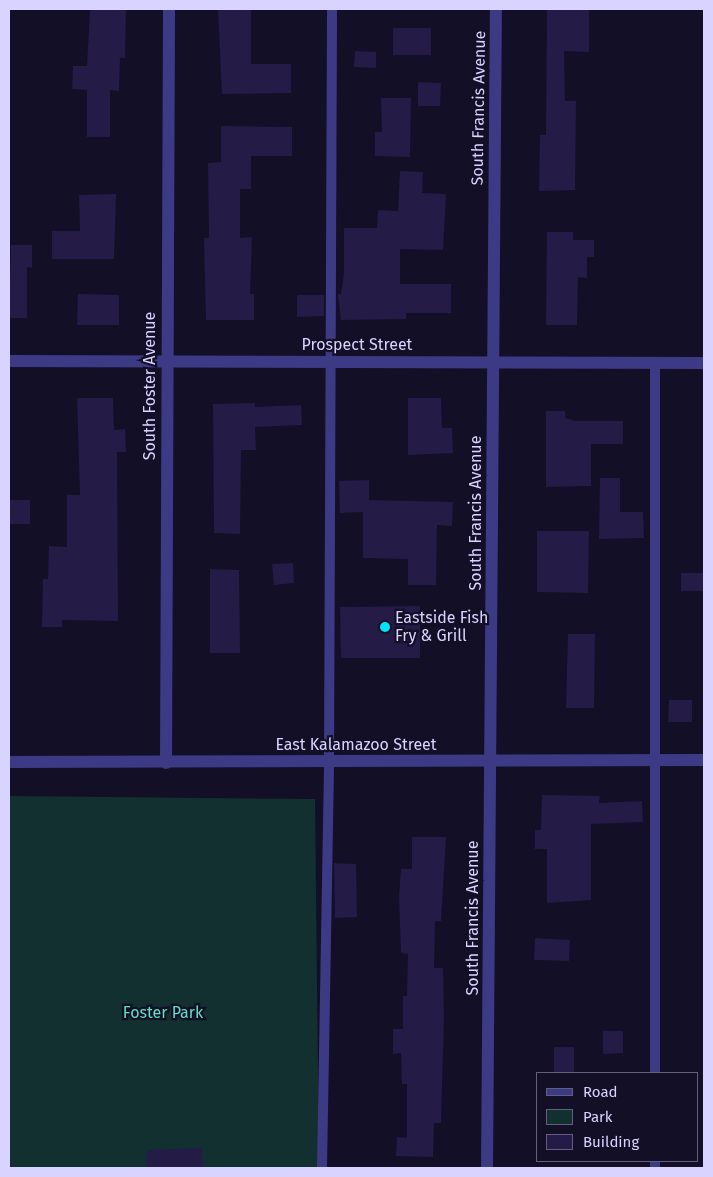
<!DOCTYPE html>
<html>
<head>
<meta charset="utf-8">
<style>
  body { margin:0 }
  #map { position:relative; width:713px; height:1177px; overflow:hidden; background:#130f26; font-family:"Fira Sans",sans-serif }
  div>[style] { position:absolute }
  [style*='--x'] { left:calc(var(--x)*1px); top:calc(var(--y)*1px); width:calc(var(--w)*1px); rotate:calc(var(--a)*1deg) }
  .green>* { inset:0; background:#12302f }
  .building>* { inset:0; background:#241b47 }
  .service>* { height:10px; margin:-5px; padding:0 5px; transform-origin:5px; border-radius:5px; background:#3d3a85 }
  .minor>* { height:12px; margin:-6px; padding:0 6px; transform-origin:6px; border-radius:6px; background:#3d3a85 }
  .tertiary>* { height:12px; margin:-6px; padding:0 6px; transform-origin:6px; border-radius:6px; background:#3d3a85 }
  .dots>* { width:14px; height:14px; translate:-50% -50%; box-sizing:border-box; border:2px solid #130f26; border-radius:50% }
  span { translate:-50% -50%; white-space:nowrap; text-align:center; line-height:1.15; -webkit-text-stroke:4.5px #130f26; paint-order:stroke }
  .street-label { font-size:16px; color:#d9d4ff }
  .poi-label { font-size:16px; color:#d9d4ff }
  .left { translate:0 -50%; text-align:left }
  .park-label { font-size:16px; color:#5fe0c0 }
  .frame { position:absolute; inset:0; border:10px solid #d9d4ff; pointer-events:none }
  .legend { position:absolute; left:536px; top:1072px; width:162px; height:90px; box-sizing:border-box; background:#130f26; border:1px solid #625e7d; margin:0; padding:6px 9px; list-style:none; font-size:15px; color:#d9d4ff }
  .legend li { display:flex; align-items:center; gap:10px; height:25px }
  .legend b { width:25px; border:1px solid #625e7d }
</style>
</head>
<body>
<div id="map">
  <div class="green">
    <div style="clip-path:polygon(9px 796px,315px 799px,319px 1168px,9px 1168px)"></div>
  </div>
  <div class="building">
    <div style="clip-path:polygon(90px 9px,126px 9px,125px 58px,120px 58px,119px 91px,110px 90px,110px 137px,87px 137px,87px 90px,72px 89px,73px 66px,87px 66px)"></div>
    <div style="clip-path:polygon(218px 9px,251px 9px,251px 64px,291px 64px,291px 93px,222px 94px)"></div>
    <div style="clip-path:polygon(547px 9px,589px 9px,589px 52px,564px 51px,565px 101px,576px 101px,575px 190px,539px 191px,540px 135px,546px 135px)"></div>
    <div style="clip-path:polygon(393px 28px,431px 28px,431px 55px,393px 55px)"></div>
    <div style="clip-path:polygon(355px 51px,376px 52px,376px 68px,354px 67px)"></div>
    <div style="clip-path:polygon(418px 82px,441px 83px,440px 106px,418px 106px)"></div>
    <div style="clip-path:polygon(381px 98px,411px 98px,410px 157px,375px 156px,375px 132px,382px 132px)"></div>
    <div style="clip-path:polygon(221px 126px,292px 127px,292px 156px,251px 156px,251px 189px,240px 189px,240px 238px,252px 237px,250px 294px,254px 294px,254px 320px,206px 320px,204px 238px,209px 238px,208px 163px,221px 162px)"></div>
    <div style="clip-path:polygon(400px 171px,423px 172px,422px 193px,446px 194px,443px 250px,400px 249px,400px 284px,451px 284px,451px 313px,406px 313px,406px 319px,341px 320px,338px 294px,341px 294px,344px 274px,344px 228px,377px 228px,378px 210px,398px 211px)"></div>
    <div style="clip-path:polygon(116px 194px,114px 259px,52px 259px,52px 231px,80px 231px,79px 195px)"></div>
    <div style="clip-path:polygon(547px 232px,573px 232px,573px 240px,594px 240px,594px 257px,587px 257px,587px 278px,578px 277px,577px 325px,546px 325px)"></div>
    <div style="clip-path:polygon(11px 245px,32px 245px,32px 268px,27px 267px,27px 318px,9px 318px)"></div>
    <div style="clip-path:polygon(78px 294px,119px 295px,119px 325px,77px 325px)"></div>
    <div style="clip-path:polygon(297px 295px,324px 295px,324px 316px,297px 317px)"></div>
    <div style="clip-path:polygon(77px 398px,113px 398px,114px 430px,125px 429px,126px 452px,117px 452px,118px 621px,62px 620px,62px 627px,42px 627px,43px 579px,48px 579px,49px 546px,67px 547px,67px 495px,80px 495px)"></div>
    <div style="clip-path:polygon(408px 398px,441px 398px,442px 428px,452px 428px,453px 453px,408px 455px)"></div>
    <div style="clip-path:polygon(255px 403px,255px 407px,301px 405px,302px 425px,255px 427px,256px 450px,241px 450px,240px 534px,214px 533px,213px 404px)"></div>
    <div style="clip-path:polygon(546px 411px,565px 411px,565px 418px,576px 421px,623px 421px,623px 444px,591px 444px,591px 486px,546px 487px)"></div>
    <div style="clip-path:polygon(600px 478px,620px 478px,620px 512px,643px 512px,644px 538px,599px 539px)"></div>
    <div style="clip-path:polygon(369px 480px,369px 500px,453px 502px,452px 526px,437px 525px,436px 585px,408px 585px,408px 559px,363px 558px,363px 512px,340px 513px,339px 481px)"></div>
    <div style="clip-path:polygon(9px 500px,30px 500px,30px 524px,9px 524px)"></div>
    <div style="clip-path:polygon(537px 531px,589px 531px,588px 593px,537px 592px)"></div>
    <div style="clip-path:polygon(293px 563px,294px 583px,274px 585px,272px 564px)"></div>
    <div style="clip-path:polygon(210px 569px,239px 570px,240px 653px,210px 653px)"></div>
    <div style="clip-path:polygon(681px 573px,703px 573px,703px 591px,681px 591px)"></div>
    <div style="clip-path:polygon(420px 606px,420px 658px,341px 658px,340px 607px)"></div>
    <div style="clip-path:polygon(568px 634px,595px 634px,594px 708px,566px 708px)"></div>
    <div style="clip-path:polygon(669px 700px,692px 700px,692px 722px,668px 722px)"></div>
    <div style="clip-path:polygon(542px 795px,600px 796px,599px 803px,642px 801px,643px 822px,591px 824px,591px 900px,547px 903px,547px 849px,535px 849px,535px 830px,541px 830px)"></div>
    <div style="clip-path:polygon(412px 837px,446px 837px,441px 921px,435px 921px,434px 968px,443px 968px,444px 1018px,441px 1123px,434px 1123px,433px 1157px,396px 1156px,397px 1137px,407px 1138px,407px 1084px,402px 1084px,401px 1053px,393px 1054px,393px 1029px,403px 1029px,403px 996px,407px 996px,408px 954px,401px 953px,399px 896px,401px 869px,412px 869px)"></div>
    <div style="clip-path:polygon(334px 863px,356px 864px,357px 917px,335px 918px)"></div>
    <div style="clip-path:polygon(535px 938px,570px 940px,569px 961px,534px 960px)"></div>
    <div style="clip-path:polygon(603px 1031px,623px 1031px,623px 1053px,603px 1054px)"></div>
    <div style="clip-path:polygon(554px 1047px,574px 1047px,574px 1073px,554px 1073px)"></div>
    <div style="clip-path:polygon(202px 1148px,203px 1168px,147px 1168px,147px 1150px)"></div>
  </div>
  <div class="service">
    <div style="--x:655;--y:363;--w:710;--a:90"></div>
    <div style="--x:655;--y:1161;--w:7;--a:90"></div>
    <div style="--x:322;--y:1168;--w:406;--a:-89"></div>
    <div style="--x:329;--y:762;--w:753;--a:-89.77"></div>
  </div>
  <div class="minor">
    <div style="--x:9;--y:361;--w:695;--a:0.16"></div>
    <div style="--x:166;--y:763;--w:754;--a:-89.77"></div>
    <div style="--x:487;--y:1168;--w:1159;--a:-89.56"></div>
  </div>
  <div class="tertiary">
    <div style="--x:9;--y:762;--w:695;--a:-0.16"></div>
  </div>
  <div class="dots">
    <div style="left:385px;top:627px;background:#00e5ff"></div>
  </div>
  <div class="street-label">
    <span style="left:479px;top:108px;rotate:-89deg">South Francis Avenue</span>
    <span style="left:357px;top:345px">Prospect Street</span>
    <span style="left:150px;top:386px;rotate:-90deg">South Foster Avenue</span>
    <span style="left:476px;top:513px;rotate:-90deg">South Francis Avenue</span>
    <span style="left:356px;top:745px">East Kalamazoo Street</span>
    <span style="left:473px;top:918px;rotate:-90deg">South Francis Avenue</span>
  </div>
  <div class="poi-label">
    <span class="left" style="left:395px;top:627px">Eastside Fish<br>Fry &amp; Grill</span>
  </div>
  <div class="park-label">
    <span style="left:163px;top:1013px">Foster Park</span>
  </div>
  <div class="frame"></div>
  <ul class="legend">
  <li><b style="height:6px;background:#3d3a85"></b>Road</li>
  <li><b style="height:14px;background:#12302f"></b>Park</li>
  <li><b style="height:14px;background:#241b47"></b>Building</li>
  </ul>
</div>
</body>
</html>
